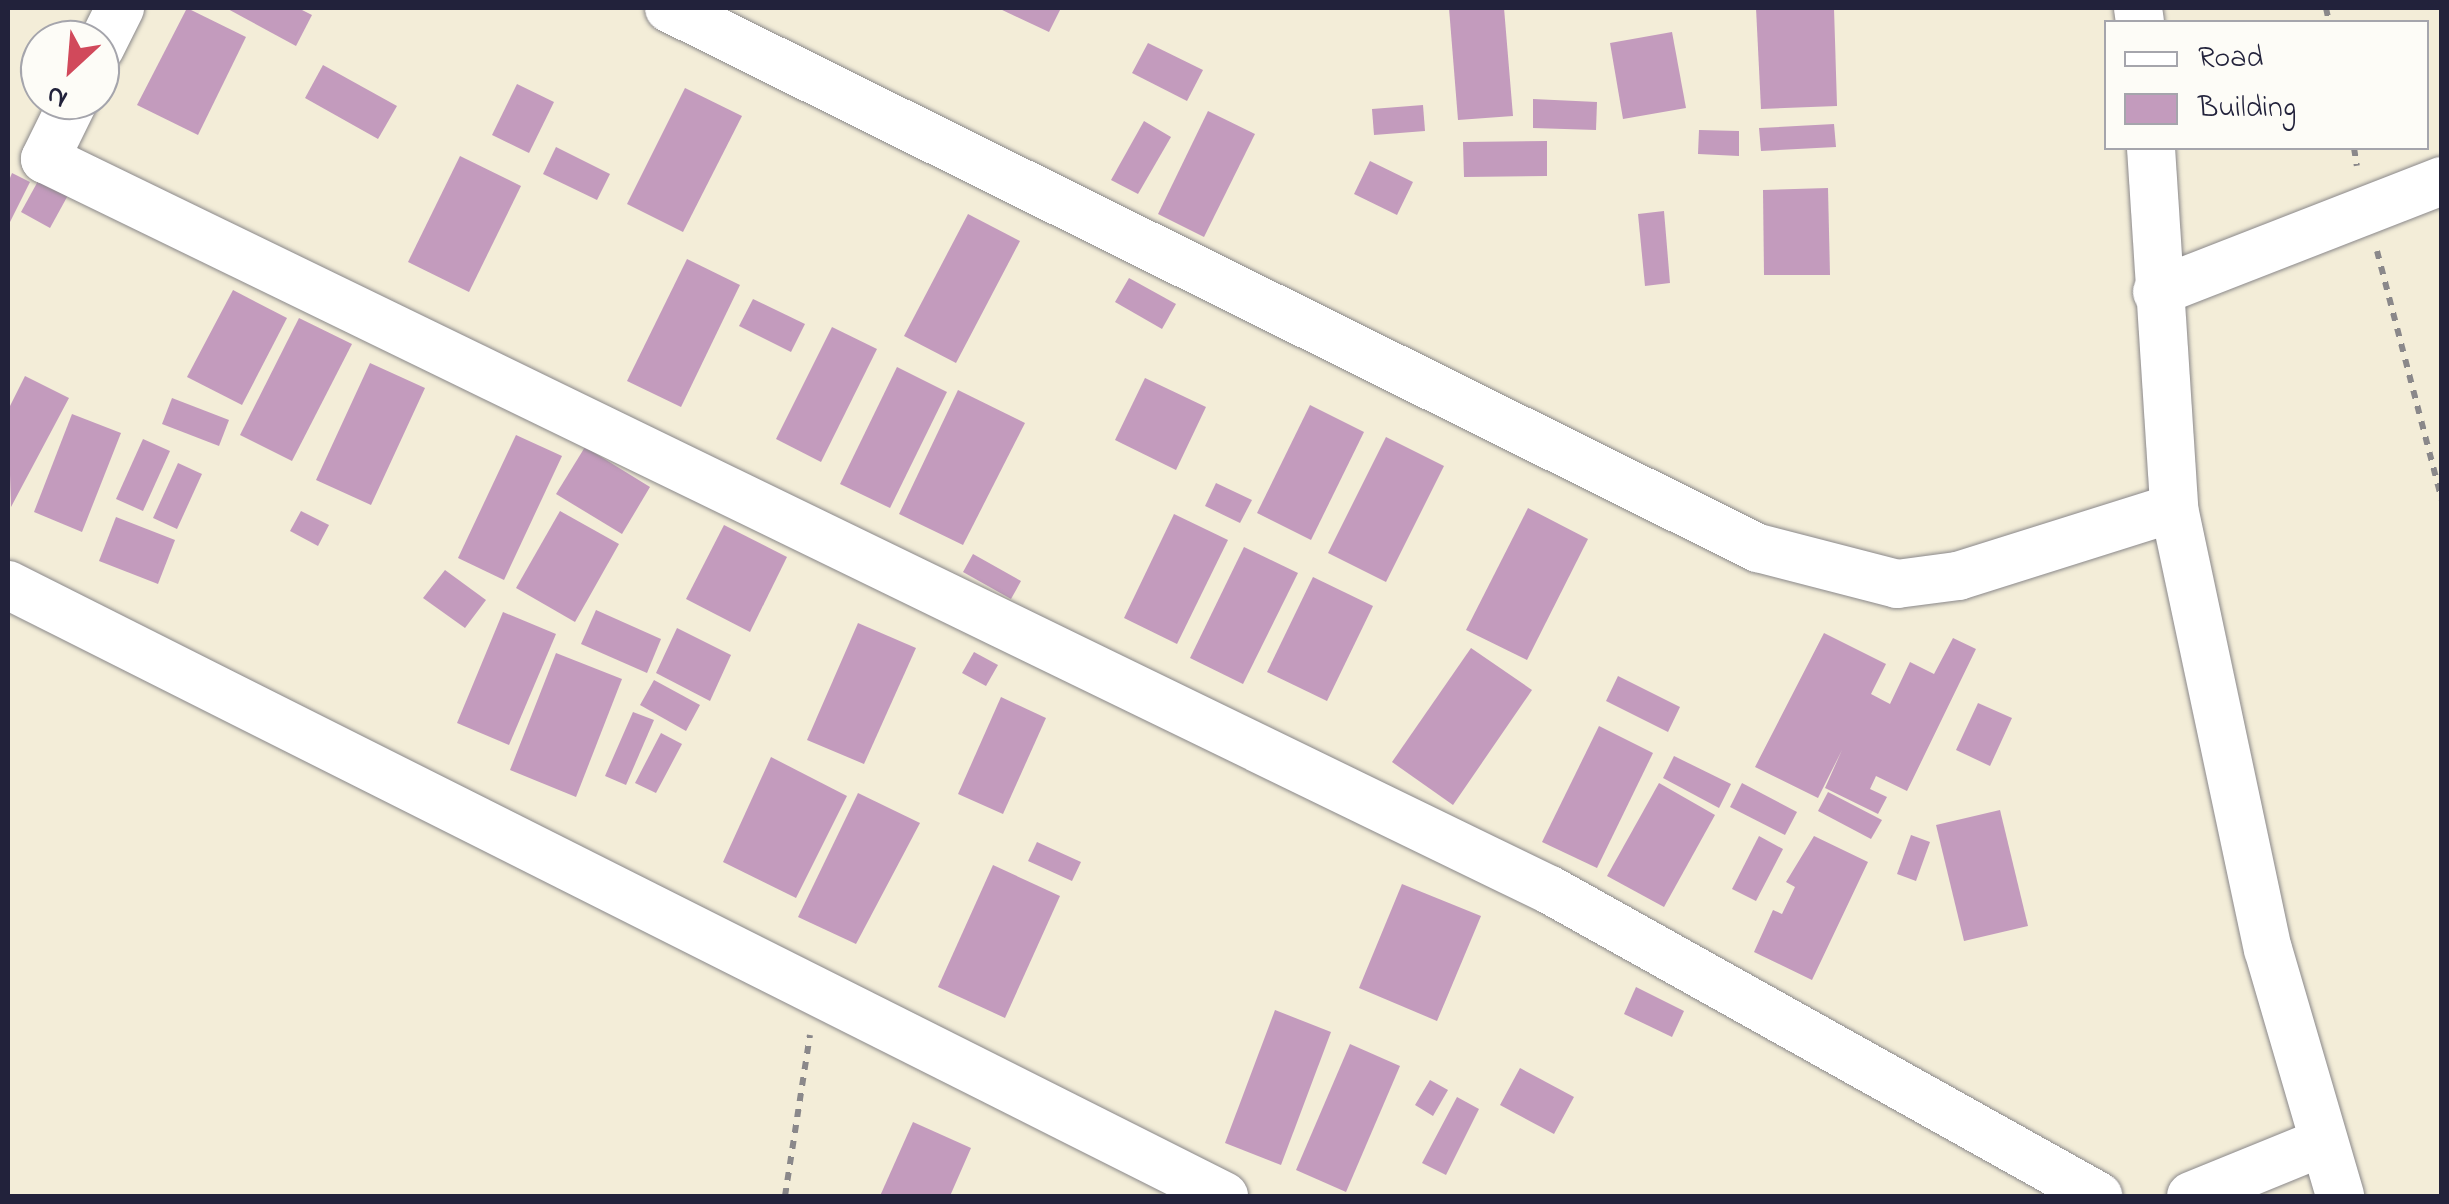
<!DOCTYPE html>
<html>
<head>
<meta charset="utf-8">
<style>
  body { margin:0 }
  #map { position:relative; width:2449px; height:1204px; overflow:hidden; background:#f3edd8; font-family:"Indie Flower",sans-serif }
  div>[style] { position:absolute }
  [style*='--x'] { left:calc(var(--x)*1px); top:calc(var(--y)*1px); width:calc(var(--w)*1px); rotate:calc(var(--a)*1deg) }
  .building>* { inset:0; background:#c39bbd }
  .path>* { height:6px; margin-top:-3px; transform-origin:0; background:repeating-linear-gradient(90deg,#8a888a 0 8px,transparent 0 16px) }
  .roads { filter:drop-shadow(0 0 2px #8a888a) drop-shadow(0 0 2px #8a888a) }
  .minor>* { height:48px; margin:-24px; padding:0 24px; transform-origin:24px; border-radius:24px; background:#fff }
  span { translate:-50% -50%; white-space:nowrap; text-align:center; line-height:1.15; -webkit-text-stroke:9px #fdfcf7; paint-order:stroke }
  .frame { position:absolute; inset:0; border:10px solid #22223b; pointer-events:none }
  .legend { position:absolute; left:2104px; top:20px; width:325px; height:130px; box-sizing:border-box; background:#fdfcf7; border:2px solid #a5a5ac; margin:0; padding:12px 18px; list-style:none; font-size:30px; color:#22223b }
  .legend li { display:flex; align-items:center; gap:20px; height:50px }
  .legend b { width:50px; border:2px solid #a5a5ac }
  .north { position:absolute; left:20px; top:20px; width:100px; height:100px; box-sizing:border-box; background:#fdfcf7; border:2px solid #a5a5ac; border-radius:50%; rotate:206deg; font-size:28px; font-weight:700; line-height:40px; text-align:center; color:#22223b }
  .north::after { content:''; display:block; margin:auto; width:35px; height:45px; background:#d1495b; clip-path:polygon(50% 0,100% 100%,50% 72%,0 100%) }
</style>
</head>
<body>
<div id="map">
  <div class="building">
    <div style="clip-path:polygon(187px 8px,246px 37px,198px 135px,137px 105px)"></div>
    <div style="clip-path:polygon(226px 8px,298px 8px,312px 15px,296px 46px)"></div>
    <div style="clip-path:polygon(998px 8px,1061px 8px,1049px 32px)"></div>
    <div style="clip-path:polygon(1449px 8px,1504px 8px,1513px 116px,1458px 120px)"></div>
    <div style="clip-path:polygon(1756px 8px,1834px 8px,1837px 106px,1761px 109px)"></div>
    <div style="clip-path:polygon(1672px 32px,1686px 108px,1623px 119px,1610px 43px)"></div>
    <div style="clip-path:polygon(1148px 43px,1203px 70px,1187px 101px,1132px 73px)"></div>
    <div style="clip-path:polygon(323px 65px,397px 106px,378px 139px,305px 98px)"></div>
    <div style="clip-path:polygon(517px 84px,554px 102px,529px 153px,492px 135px)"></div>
    <div style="clip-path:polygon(685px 88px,742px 116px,683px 232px,627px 204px)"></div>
    <div style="clip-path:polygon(1533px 99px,1597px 102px,1596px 130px,1533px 128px)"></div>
    <div style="clip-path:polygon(1423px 105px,1425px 131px,1374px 135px,1372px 109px)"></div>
    <div style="clip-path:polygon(1208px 111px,1255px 134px,1204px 237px,1158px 214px)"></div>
    <div style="clip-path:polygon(1144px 121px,1171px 137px,1138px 194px,1111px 180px)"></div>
    <div style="clip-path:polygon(1834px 124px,1836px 147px,1761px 151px,1759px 128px)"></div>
    <div style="clip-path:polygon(1699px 130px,1739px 131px,1739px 156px,1698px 154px)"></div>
    <div style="clip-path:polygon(1547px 141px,1547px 176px,1464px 177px,1463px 142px)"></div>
    <div style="clip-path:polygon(556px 147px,610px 174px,597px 200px,543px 174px)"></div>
    <div style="clip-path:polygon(460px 156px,521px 186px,469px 292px,408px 262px)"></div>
    <div style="clip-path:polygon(1370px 161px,1413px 182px,1397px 215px,1354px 194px)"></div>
    <div style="clip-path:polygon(43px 172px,72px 188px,50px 228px,21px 212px)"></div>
    <div style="clip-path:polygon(12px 173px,30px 182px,8px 226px,8px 183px)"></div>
    <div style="clip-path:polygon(1828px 188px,1830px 275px,1764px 275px,1763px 190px)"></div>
    <div style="clip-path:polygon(1664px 211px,1670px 283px,1645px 286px,1638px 214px)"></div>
    <div style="clip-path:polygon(968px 214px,1020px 241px,956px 363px,904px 336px)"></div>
    <div style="clip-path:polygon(687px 259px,740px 285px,681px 407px,627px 381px)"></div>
    <div style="clip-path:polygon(1129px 278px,1176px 304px,1162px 329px,1115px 302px)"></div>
    <div style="clip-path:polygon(233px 290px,287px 318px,242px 405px,187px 377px)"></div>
    <div style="clip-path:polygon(753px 299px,805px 324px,791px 352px,739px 326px)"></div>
    <div style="clip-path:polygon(299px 318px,352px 344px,292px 461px,240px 435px)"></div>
    <div style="clip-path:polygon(832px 327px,877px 349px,821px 462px,776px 439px)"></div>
    <div style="clip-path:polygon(370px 363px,425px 388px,371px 505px,316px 480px)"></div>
    <div style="clip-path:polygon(897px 367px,947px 392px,890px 508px,840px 484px)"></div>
    <div style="clip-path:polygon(25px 376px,69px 398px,11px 507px,8px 410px)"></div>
    <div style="clip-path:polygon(1145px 378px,1206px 407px,1176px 470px,1115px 440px)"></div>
    <div style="clip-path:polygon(958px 390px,1025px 423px,963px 545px,899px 514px)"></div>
    <div style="clip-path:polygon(172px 398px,229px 420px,219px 446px,162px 424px)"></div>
    <div style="clip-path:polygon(1310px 405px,1364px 432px,1311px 540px,1257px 513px)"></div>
    <div style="clip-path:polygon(72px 414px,121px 433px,82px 532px,34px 512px)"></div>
    <div style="clip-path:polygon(516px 435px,562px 456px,504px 580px,458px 558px)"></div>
    <div style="clip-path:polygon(1386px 437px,1444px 466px,1386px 582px,1328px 553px)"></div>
    <div style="clip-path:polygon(143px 439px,170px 451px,143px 511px,116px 499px)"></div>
    <div style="clip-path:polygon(585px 447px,650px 487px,622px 534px,556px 494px)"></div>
    <div style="clip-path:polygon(178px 463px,202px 474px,177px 529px,153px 518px)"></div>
    <div style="clip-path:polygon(1216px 483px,1252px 500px,1240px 523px,1205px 506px)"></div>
    <div style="clip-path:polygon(1528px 508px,1588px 539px,1527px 660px,1466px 630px)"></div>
    <div style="clip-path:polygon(301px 511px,329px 525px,318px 546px,290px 531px)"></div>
    <div style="clip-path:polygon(560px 511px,619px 544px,575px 622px,516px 588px)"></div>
    <div style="clip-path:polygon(1174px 514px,1228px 540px,1177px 644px,1124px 618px)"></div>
    <div style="clip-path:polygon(116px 517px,175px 540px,158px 584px,99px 561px)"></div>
    <div style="clip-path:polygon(724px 525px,787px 557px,750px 632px,686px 599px)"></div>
    <div style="clip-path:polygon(1244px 547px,1298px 573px,1243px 684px,1190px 658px)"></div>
    <div style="clip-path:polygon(973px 554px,1021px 581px,1011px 599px,963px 572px)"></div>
    <div style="clip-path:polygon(445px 570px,486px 600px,465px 628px,423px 598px)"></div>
    <div style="clip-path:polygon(1313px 577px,1373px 606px,1327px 701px,1267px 672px)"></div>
    <div style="clip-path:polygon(596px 610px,661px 639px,647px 673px,581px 644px)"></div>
    <div style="clip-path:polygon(503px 612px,556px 634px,509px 745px,457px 723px)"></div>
    <div style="clip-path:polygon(858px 623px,916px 648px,864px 764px,807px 740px)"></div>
    <div style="clip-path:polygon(677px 628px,731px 655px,710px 701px,656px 673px)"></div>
    <div style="clip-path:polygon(1824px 633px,1886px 664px,1871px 694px,1890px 704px,1910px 662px,1934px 674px,1953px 638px,1976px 649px,1907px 791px,1876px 776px,1870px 789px,1887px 797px,1878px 814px,1825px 788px,1842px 750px,1818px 798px,1755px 767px)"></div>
    <div style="clip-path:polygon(1471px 648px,1532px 690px,1453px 805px,1392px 762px)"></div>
    <div style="clip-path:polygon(974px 652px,998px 665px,986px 686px,962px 673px)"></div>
    <div style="clip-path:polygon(556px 653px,622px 679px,576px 797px,510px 770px)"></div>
    <div style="clip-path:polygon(1618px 676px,1680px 707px,1668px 732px,1606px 701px)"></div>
    <div style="clip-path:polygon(654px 680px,700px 705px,686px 731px,640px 705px)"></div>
    <div style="clip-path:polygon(1001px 697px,1046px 718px,1003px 814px,958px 794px)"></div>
    <div style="clip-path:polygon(1978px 703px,2012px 718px,1990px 766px,1956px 750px)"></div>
    <div style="clip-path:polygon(633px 712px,654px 720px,626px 785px,605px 776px)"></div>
    <div style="clip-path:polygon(1599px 726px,1653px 753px,1597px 868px,1542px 842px)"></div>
    <div style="clip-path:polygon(661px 733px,682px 744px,656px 793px,635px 783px)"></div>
    <div style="clip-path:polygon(1674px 756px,1731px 784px,1719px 808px,1663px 778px)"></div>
    <div style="clip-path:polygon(771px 757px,847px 796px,796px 898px,723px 862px)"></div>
    <div style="clip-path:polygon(1659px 783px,1715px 815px,1664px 907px,1607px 876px)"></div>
    <div style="clip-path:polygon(1742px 783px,1797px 812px,1785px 835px,1730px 807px)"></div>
    <div style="clip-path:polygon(1828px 792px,1882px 820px,1871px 839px,1818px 811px)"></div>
    <div style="clip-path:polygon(858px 793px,920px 823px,856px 944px,798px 917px)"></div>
    <div style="clip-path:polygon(2000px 810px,2028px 926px,1964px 941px,1936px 825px)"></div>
    <div style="clip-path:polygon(1911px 835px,1930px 842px,1916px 881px,1897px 874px)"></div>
    <div style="clip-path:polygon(1759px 836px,1783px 849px,1756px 901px,1732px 889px)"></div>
    <div style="clip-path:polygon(1814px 836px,1868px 862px,1812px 980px,1754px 952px,1773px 910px,1782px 914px,1795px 887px,1786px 882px)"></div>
    <div style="clip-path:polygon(1037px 842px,1081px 862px,1072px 881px,1028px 861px)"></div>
    <div style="clip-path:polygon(993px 865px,1060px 896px,1005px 1018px,938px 987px)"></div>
    <div style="clip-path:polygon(1402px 884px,1481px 916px,1437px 1021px,1359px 988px)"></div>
    <div style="clip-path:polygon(1636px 987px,1684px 1011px,1672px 1037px,1624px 1014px)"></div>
    <div style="clip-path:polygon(1275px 1010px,1331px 1032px,1281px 1165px,1225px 1143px)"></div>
    <div style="clip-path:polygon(1350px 1044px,1400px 1066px,1346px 1192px,1296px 1170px)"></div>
    <div style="clip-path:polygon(1520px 1068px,1574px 1097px,1554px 1134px,1500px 1105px)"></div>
    <div style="clip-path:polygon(1430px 1080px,1448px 1090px,1433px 1116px,1415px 1105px)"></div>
    <div style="clip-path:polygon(1457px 1097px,1479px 1109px,1446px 1175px,1422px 1163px)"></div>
    <div style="clip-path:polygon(913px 1122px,971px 1148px,950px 1196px,880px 1196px)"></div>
  </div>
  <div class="path">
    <div style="--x:2326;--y:8;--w:14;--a:78"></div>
    <div style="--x:2354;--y:148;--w:18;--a:81"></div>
    <div style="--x:2377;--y:251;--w:257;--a:75.4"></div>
    <div style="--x:785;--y:1196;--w:163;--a:-81.2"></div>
  </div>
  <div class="roads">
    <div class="minor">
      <div style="--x:669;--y:8;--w:1216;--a:26.38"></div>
      <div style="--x:1758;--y:548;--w:144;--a:14.5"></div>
      <div style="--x:1897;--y:584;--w:62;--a:-7.5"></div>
      <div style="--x:1958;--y:576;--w:226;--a:-17.5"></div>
      <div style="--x:2138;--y:8;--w:14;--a:82"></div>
      <div style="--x:100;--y:48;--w:45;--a:-63.4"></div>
      <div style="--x:74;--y:100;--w:66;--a:116.2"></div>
      <div style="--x:45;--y:159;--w:1673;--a:25.91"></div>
      <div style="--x:1550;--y:890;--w:628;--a:29.18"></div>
      <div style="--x:2151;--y:148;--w:361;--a:86.3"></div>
      <div style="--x:2174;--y:508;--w:451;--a:78"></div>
      <div style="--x:2268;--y:949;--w:257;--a:73.7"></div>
      <div style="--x:2157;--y:292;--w:306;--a:-21.3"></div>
      <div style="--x:8;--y:585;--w:1361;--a:26.68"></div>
      <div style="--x:2191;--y:1196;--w:140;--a:-22.2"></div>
    </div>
  </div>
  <div class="frame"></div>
  <ul class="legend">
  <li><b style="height:12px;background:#fff"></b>Road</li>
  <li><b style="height:28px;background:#c39bbd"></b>Building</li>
  </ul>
  <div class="north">N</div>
</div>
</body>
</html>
